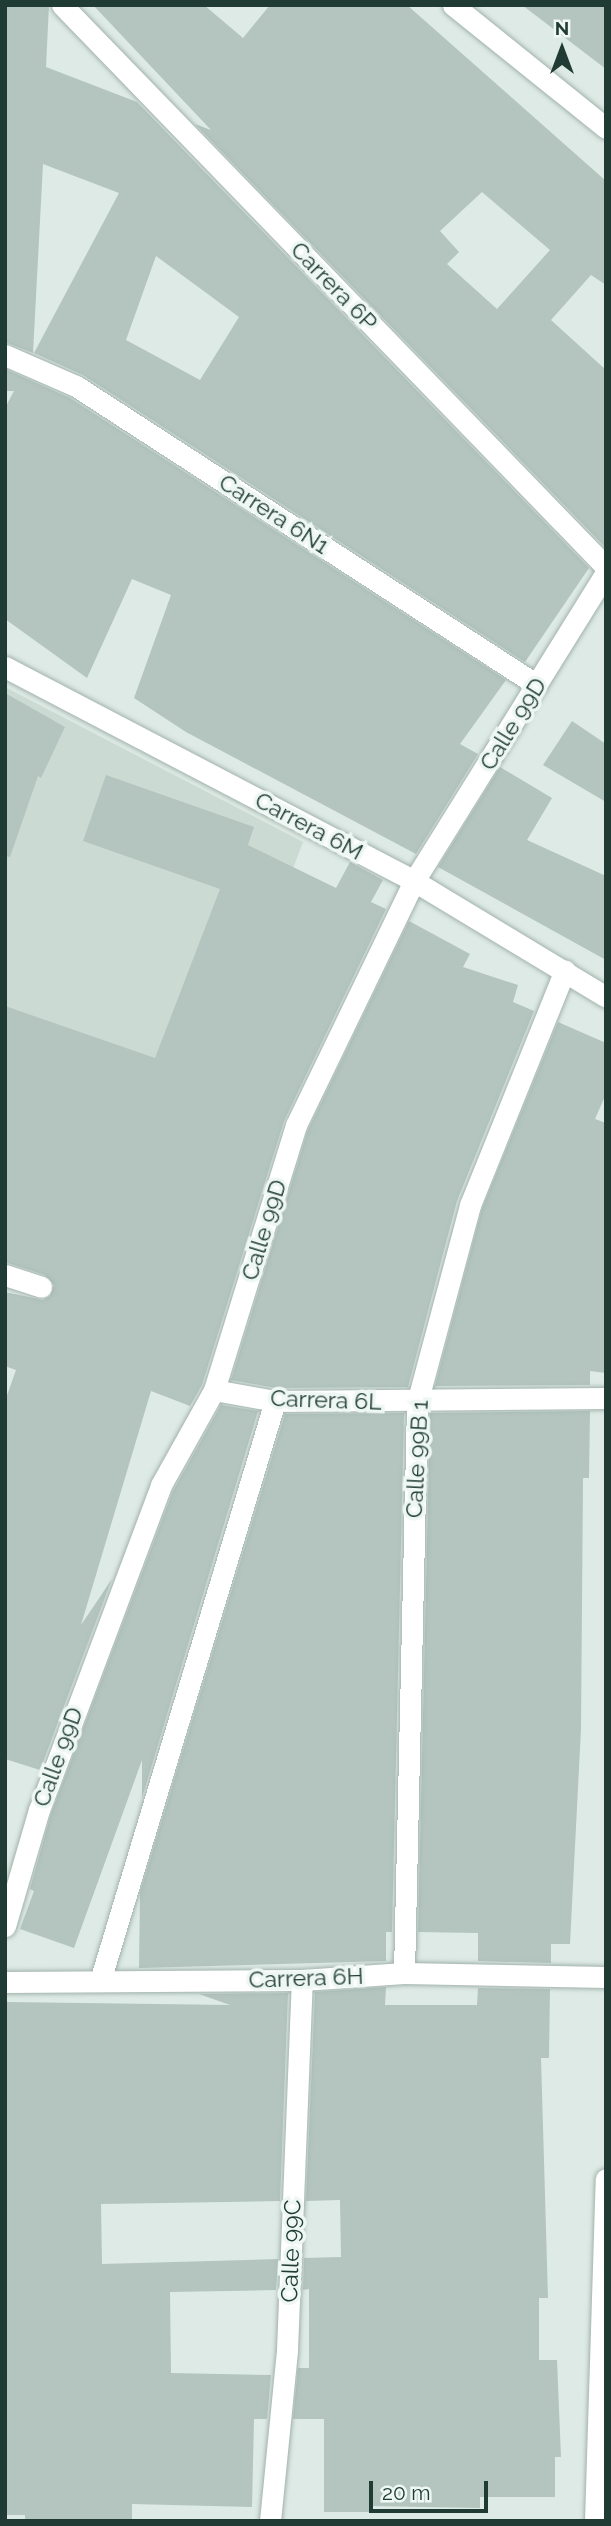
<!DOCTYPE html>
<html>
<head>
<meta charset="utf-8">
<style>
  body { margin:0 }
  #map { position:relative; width:611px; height:2526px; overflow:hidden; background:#deeae5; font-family:Raleway,sans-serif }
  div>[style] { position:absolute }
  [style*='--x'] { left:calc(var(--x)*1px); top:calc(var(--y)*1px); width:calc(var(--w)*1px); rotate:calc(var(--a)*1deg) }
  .built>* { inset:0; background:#ccdad4 }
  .building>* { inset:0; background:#b3c5be }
  .roads { filter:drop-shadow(0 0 2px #a1b2ac) drop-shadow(0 0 2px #a1b2ac) }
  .minor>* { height:21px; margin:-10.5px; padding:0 10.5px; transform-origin:10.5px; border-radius:10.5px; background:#fff }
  span { translate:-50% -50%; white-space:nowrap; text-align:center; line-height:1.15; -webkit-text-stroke:7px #eef7f3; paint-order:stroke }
  .street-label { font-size:23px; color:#1f3b33 }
  .frame { position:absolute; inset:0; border:7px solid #1f3b33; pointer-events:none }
  .north { position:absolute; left:527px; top:14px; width:70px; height:70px; -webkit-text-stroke:5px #eef7f3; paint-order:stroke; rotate:0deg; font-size:19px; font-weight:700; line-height:28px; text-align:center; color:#1f3b33 }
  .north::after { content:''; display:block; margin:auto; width:24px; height:32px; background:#1f3b33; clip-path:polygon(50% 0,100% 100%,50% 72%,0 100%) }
  .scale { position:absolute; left:369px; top:2481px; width:119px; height:32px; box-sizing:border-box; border:4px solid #1f3b33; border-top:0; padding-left:9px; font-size:21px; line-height:24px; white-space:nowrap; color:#1f3b33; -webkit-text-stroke:5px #eef7f3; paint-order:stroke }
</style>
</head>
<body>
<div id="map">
  <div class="built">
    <div style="clip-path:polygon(5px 687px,303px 842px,185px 1155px,5px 1089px)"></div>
  </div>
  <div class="building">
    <div style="clip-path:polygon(evenodd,5px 5px,49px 5px,46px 67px,137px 102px,589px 568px,525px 662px,83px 375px,34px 353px,119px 193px,43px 164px,33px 353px,5px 342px,5px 5px,156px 256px,239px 317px,200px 380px,126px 340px,156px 256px)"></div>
    <div style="clip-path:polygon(evenodd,93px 5px,204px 5px,243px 38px,270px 5px,407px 5px,606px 181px,606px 285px,591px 275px,551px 320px,606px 370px,604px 546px,195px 124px,211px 130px,93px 5px,482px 192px,550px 250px,497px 309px,447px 264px,459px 252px,440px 231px,482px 192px)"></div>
    <div style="clip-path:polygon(522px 5px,606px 5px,606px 69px)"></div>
    <div style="clip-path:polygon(5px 369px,70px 398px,506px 680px,460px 744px,478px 754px,416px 854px,186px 732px,134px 698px,171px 595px,132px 579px,87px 678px,5px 619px,5px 408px,14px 391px,5px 391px)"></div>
    <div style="clip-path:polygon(5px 693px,65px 727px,41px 778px,38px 776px,10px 857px,5px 856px)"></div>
    <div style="clip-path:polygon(572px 721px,606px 744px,606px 802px,543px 765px)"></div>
    <div style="clip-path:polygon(500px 767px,552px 798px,527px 840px,606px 876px,606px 960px,438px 867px)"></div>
    <div style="clip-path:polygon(106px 775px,254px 827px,248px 845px,336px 888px,350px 862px,383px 880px,371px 902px,386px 909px,284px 1121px,202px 1385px,190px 1406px,151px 1391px,81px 1625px,112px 1579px,40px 1770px,5px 1759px,5px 1401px,16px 1370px,5px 1366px,5px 1292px,43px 1300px,50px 1296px,54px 1285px,45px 1275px,5px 1262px,5px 1006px,155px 1058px,220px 889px,83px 841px)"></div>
    <div style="clip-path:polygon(409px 921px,470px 954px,463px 967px,518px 985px,513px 1002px,534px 1011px,457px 1201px,408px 1387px,276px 1388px,231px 1380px,308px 1130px)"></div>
    <div style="clip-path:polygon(558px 1022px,606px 1043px,606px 1094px,595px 1119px,606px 1123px,606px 1373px,590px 1371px,590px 1385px,435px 1386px,482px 1209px)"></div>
    <div style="clip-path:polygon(221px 1405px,258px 1411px,142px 1798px,142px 1760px,74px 1948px,20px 1929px,34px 1891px,30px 1889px,51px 1814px,173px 1491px)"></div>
    <div style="clip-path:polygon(590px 1411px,589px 1478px,583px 1478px,581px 1729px,570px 1944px,551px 1944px,551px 1963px,478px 1961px,478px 1933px,418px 1932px,430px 1413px)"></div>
    <div style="clip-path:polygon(404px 1413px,392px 1932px,386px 1932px,386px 1961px,139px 1968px,140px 1893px,285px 1414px)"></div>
    <div style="clip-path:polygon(386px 1987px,385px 2005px,477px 2005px,478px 1988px,550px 1989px,549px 2058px,541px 2058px,548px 2298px,539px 2298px,539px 2360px,557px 2360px,561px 2457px,555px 2457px,555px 2497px,480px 2497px,480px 2508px,369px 2506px,369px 2512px,324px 2512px,324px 2419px,293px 2419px,298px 2368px,309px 2368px,309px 2289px,303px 2290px,304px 2258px,341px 2257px,340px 2200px,306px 2201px,315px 1992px)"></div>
    <div style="clip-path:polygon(288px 1993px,280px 2201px,101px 2204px,102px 2264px,278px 2259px,276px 2290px,170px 2292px,171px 2373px,271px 2375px,267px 2419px,254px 2419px,252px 2507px,132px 2504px,132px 2520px,25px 2521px,25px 2515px,5px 2515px,7px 2002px,230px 2005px,199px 1994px)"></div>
  </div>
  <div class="roads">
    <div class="minor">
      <div style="--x:62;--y:5;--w:782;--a:45.93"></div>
      <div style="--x:453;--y:5;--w:196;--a:38.8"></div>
      <div style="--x:5;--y:355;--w:77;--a:23.6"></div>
      <div style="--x:76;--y:386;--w:549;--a:32.97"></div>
      <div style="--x:5;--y:667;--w:462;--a:27.6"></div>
      <div style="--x:414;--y:881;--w:224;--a:31.1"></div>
      <div style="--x:5;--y:1275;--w:38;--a:18"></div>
      <div style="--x:214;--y:1390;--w:62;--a:10.2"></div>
      <div style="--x:275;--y:1401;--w:331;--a:-0.5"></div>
      <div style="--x:5;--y:1926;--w:121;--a:-73.7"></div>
      <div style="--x:39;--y:1810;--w:347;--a:-69.4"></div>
      <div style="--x:161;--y:1485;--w:109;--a:-60.8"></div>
      <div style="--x:214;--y:1390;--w:277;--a:-72.8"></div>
      <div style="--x:296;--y:1125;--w:271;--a:-64.2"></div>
      <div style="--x:414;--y:881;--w:363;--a:-58.1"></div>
      <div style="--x:404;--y:1973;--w:570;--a:-88.69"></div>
      <div style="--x:417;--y:1403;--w:205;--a:-75"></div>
      <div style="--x:470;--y:1205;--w:253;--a:-68"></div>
      <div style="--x:100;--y:1981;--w:606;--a:-73.21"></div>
      <div style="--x:5;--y:1982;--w:297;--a:-0.4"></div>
      <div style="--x:302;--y:1980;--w:102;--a:-3.9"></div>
      <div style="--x:404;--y:1973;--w:202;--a:1.1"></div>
      <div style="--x:270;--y:2521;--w:172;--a:-84.3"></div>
      <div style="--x:287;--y:2350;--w:370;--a:-87.7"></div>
      <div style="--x:595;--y:2521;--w:342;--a:-88.2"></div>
    </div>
  </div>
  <div class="street-label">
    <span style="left:334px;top:286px;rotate:46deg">Carrera 6P</span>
    <span style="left:274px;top:514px;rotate:33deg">Carrera 6N1</span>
    <span style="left:513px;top:724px;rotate:-58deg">Calle 99D</span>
    <span style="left:309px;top:826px;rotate:28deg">Carrera 6M</span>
    <span style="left:264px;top:1230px;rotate:-73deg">Calle 99D</span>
    <span style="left:326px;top:1400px;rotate:2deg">Carrera 6L</span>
    <span style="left:417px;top:1459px;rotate:-87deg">Calle 99B 1</span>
    <span style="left:58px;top:1757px;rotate:-70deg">Calle 99D</span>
    <span style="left:306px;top:1978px;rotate:-2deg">Carrera 6H</span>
    <span style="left:291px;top:2251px;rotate:-88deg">Calle 99C</span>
  </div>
  <div class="frame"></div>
  <div class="north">N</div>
  <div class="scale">20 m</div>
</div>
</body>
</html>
